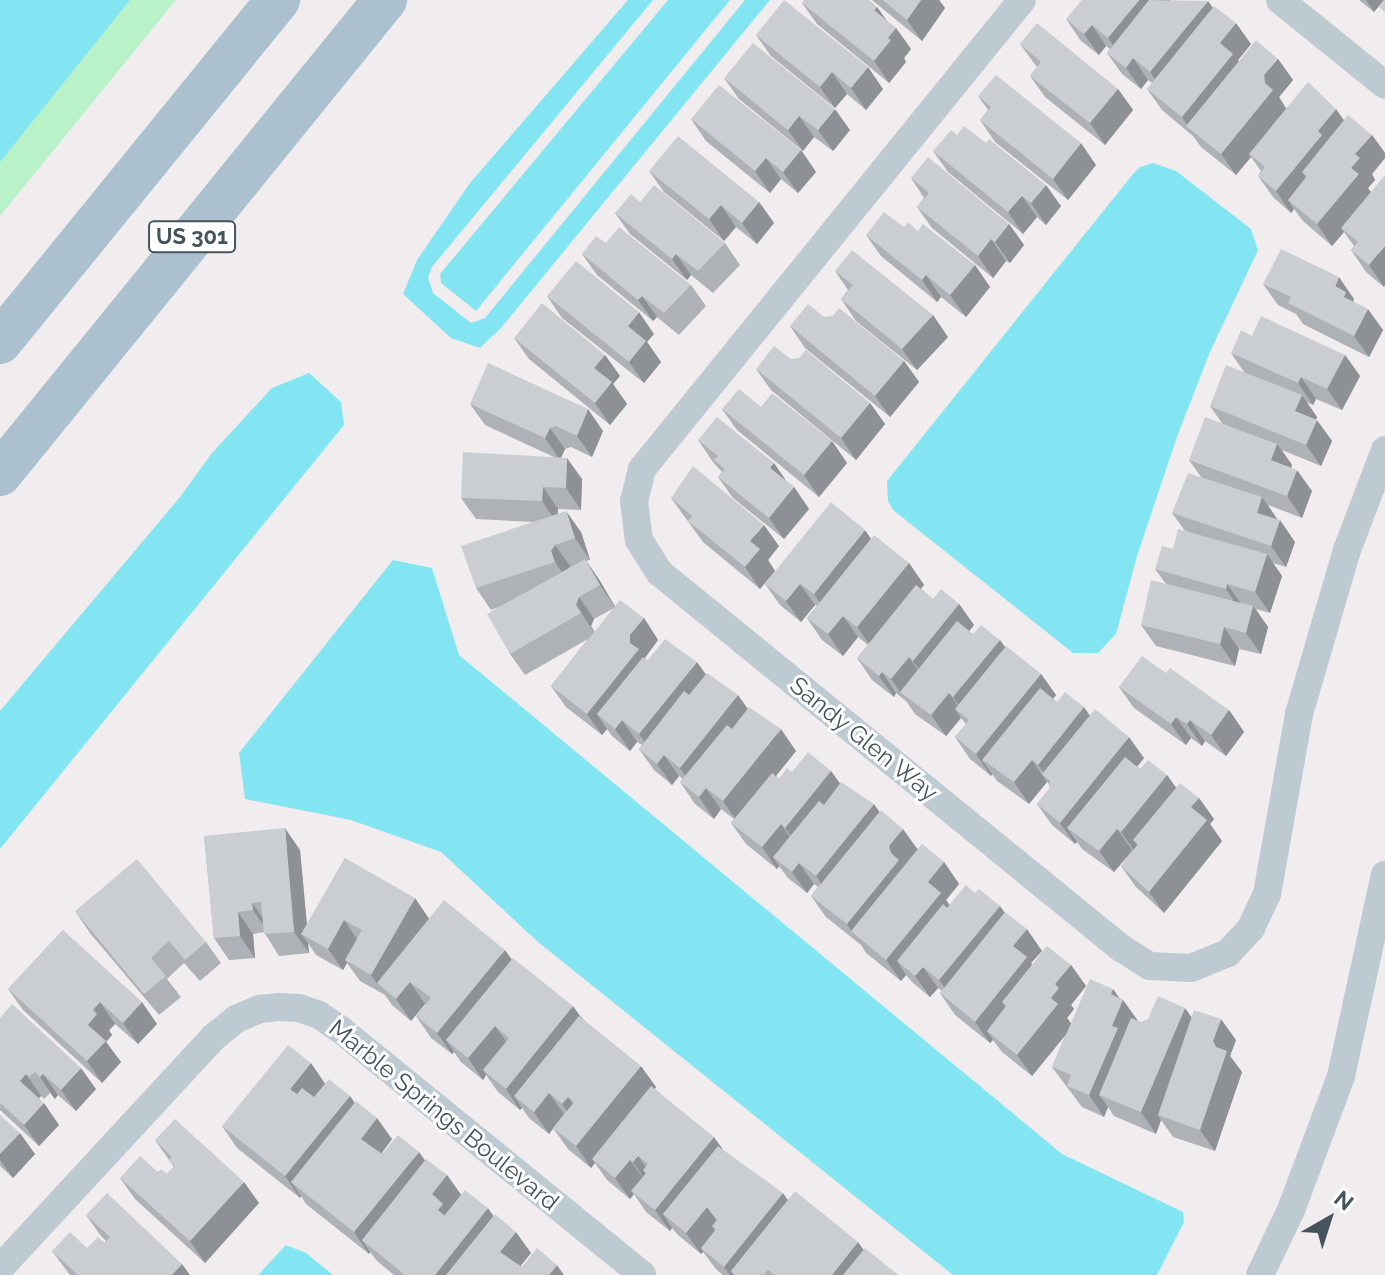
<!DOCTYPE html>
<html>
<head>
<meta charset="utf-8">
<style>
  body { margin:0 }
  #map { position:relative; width:1385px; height:1275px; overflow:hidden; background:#f1edee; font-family:Raleway,sans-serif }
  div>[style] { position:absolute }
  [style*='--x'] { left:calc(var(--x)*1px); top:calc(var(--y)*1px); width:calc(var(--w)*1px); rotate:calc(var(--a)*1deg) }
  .green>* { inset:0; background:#b9f1c9 }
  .water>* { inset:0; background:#83e5f1 }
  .minor>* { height:28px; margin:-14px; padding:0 14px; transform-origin:14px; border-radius:14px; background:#bdcad1 }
  .primary>* { height:44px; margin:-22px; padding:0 22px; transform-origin:22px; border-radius:22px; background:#abc1cf }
  .wall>* { inset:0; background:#aeb1b5 }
  .shaded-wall>* { inset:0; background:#8d9094 }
  .building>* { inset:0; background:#caced3 }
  span { translate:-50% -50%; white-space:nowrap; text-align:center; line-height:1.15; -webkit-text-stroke:6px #fff; paint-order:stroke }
  .shield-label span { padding:2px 6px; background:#fff; border:2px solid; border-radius:6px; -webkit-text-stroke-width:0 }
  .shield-label { font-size:22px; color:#45535c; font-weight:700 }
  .street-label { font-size:24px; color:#45535c }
  .north { position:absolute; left:1289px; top:1179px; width:80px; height:80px; -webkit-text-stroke:6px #fff; paint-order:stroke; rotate:39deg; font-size:22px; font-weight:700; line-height:32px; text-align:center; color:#45535c }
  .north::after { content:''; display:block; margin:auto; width:28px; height:36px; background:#45535c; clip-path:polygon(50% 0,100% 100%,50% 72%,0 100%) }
</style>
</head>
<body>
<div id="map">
  <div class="green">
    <div style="clip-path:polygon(0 0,176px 0,0 216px)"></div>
  </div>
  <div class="water">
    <div style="clip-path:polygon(0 0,130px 0,0 162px)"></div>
    <div style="clip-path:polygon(628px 0,653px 0,432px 267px,428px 277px,433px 293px,471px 323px,485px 318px,745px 0,770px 0,501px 328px,480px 348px,451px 338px,403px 294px,417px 260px,470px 183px)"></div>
    <div style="clip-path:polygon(668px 0,730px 0,476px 311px,441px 283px,440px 274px)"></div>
    <div style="clip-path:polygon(1153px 163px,1176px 171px,1251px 229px,1258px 250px,1210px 352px,1178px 434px,1137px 556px,1116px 634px,1098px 653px,1073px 653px,893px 510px,888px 501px,887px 481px,1133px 174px,1140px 167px)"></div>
    <div style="clip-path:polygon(309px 373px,341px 402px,344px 425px,0 849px,0 711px,180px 497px,212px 453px,272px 388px)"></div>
    <div style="clip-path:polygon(393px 560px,432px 568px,459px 655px,1062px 1154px,1183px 1212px,1184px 1222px,1157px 1275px,953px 1275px,538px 942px,441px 852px,351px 820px,245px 799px,239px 753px)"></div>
    <div style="clip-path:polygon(286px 1245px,306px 1253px,333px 1275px,258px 1275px)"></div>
  </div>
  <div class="minor">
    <div style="--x:1022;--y:0;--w:604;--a:129.02"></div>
    <div style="--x:642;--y:469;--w:33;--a:104"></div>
    <div style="--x:634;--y:501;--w:39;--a:83"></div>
    <div style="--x:639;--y:540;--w:39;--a:58"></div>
    <div style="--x:660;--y:573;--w:594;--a:39.13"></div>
    <div style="--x:1121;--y:948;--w:34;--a:32"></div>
    <div style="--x:1150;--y:966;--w:41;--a:2.8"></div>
    <div style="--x:1191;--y:968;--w:40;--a:-22"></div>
    <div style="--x:1228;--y:953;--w:34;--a:-47"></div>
    <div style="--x:1251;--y:928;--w:38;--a:-65"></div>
    <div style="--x:1267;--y:894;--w:183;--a:-79.9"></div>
    <div style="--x:1299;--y:714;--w:171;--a:-73.7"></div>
    <div style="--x:1347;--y:550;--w:107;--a:-69.2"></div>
    <div style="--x:1280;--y:0;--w:135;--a:39"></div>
    <div style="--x:0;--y:1268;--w:315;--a:-47.2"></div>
    <div style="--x:214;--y:1037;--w:28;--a:-39"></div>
    <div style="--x:236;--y:1019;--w:26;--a:-23"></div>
    <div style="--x:260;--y:1009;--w:18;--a:-6"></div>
    <div style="--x:278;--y:1007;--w:21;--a:3"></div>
    <div style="--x:299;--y:1008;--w:21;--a:19"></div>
    <div style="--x:319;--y:1015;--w:27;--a:34"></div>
    <div style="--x:341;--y:1030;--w:388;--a:39.1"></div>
    <div style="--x:1260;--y:1275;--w:72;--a:-64.5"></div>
    <div style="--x:1291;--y:1210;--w:143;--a:-69.5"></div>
    <div style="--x:1341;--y:1076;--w:206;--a:-77.7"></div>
  </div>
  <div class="primary">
    <div style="--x:0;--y:342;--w:441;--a:-50.9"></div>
    <div style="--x:0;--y:474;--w:611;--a:-50.92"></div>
  </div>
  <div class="wall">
    <div style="clip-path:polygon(872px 0,939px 0,945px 8px,922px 41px)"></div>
    <div style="clip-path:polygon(1359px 0,1384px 0,1374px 12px)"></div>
    <div style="clip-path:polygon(802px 3px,877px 7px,887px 21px,896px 28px,911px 49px,904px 58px,906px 62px,889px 83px,817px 24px)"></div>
    <div style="clip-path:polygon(1213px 8px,1251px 44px,1238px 60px,1239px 62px,1278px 59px,1293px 80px,1279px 97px,1286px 108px,1344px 120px,1372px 135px,1385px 153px,1385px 158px,1372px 174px,1375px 180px,1368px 188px,1384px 287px,1366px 272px,1351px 250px,1354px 246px,1344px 232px,1332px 246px,1303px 221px,1294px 209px,1291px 213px,1273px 197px,1258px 176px,1261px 171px,1251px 157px,1236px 175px,1201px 147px,1193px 136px,1162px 110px,1147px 89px,1152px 83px,1148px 80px,1141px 89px,1122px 74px,1107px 53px,1110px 49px,1106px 46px,1099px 55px,1081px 41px,1066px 19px)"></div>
    <div style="clip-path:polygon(756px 35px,883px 89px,866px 110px,847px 94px,835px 108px,771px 56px)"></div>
    <div style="clip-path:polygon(1020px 44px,1118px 89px,1133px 110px,1105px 145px,1045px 97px,1030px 76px,1037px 67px)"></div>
    <div style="clip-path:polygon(724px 78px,850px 130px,833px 151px,814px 137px,803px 151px,739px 99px)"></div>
    <div style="clip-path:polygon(978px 96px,1096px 165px,1068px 200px,995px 142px,980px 120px,988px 110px)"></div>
    <div style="clip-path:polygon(691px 119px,801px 150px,816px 172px,798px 193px,781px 179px,770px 193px,706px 141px)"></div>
    <div style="clip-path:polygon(933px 151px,1061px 206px,1046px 225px,1037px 217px,1023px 234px,948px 172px)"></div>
    <div style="clip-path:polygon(649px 171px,759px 202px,774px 223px,757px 244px,736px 227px,724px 241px,664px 192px)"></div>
    <div style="clip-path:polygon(911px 178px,1009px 224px,1024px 245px,1010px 263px,1006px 261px,993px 278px,932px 228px,917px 207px,924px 198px)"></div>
    <div style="clip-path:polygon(640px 202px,725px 243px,740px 265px,713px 293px,691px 275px,687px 280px,630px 234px,615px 213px)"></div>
    <div style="clip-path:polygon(904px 227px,918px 231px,975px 265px,990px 287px,966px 317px,941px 297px,937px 302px,881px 256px,866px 235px)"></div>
    <div style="clip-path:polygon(606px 243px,691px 285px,706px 306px,679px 335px,657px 317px,653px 321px,597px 275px,582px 254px)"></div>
    <div style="clip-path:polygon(835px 271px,948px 337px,917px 370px,856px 321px,841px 299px,848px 290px)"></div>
    <div style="clip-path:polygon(1263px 284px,1354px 299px,1353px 301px,1383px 330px,1369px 357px,1303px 324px,1296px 314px,1278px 305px)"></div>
    <div style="clip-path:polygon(547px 296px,654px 334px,647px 342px,661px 362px,644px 383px,562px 318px)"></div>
    <div style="clip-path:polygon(824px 317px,904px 361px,919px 382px,890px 417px,805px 348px,790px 326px)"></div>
    <div style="clip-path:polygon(1252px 336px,1345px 355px,1360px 376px,1342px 410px,1316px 399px,1313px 405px,1306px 402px,1317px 417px,1316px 420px,1332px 441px,1321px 466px,1282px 450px,1292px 465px,1291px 468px,1312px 491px,1302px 518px,1268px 505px,1277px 519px,1295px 542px,1286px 567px,1273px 563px,1282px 576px,1270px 613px,1256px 609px,1268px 627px,1261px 654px,1239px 649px,1235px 666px,1156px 646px,1141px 625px,1166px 584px,1155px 569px,1173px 549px,1185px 531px,1172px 513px,1201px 477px,1189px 460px,1222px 423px,1210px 406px,1244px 372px,1231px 353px)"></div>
    <div style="clip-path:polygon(514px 338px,605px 355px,620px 376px,613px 384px,627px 404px,610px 425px,529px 359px)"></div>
    <div style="clip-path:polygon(791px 359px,870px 403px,885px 424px,856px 460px,771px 390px,756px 369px)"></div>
    <div style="clip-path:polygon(evenodd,470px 404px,603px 431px,592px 457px,571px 447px,565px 449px,561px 457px,582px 479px,581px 510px,558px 509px,557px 514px,581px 532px,590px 560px,586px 561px,600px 581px,615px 606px,644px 618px,658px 640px,645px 657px,646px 660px,706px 674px,796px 751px,776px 776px,779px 779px,792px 772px,831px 771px,840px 784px,879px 812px,918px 849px,944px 862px,959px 884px,946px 900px,949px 905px,975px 893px,1005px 913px,1042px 951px,1031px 963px,1032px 964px,1071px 965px,1086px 986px,1071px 1005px,1074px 1009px,1067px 1018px,1071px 1023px,1113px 989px,1119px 998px,1123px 1000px,1138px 1021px,1141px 1022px,1191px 1017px,1236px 1040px,1230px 1056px,1242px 1072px,1215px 1151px,1173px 1137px,1161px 1120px,1156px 1134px,1114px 1116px,1108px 1107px,1104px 1117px,1082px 1107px,1052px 1067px,1066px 1034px,1032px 1076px,1002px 1052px,993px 1040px,990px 1043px,955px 1015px,940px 993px,942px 991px,938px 988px,930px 997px,912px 982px,906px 975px,901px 981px,866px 953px,861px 945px,826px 917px,811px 896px,818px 887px,814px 884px,807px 893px,788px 878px,779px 866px,777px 869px,746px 844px,731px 823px,734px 819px,721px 809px,714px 819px,695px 804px,680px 782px,683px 779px,679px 776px,672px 785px,654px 770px,639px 749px,642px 745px,637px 742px,630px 751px,612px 736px,607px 729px,602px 735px,566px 707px,551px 686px,588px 639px,525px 675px,510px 654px,502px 606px,491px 610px,476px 588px,533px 522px,476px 519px,461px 498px,554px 457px,485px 425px,470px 404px,614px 608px,595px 632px,591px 626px,594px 619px,614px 608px)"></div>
    <div style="clip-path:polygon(761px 407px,832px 441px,847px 463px,819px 497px,737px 430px,722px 409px)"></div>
    <div style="clip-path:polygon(698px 440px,774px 463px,786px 481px,794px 487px,809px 509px,784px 539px,733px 498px,718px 477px,722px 472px,713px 462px)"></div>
    <div style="clip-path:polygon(671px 498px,779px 546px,768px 560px,775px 571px,760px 589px,703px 542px)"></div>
    <div style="clip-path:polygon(871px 539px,909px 563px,924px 585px,920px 588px,933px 599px,959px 604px,974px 625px,969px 631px,973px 634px,1005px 647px,1041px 674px,1056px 695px,1053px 699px,1057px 702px,1089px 715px,1144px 758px,1137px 767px,1140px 769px,1167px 775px,1176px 788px,1199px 798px,1214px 819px,1210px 824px,1222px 841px,1164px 913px,1136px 887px,1121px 866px,1133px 851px,1114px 872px,1082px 849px,1077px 842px,1075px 844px,1052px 825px,1037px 804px,1050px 788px,1048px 782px,1047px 782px,1029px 804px,997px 781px,992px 774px,991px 776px,970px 759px,955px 737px,966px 724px,961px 718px,946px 736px,915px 714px,906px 701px,896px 693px,894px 697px,872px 680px,857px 658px,868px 645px,858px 637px,843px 656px,822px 640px,807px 618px,817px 606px,815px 605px,801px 622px,780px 605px,765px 584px)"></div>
    <div style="clip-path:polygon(1166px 673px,1229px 710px,1244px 732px,1226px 756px,1205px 741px,1202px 746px,1191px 738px,1186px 745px,1134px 708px,1119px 687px)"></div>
    <div style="clip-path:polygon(204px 836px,300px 850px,307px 925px,345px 858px,429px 919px,512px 960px,580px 1016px,656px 1087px,655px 1089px,722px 1149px,788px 1200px,864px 1250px,898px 1275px,723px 1275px,716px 1269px,703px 1252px,701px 1254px,678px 1235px,672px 1228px,670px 1231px,646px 1212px,634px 1194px,630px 1199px,607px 1180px,595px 1163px,591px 1168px,568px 1149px,553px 1128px,549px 1134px,529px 1118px,522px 1108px,520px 1110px,498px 1092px,486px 1075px,483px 1080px,461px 1062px,454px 1052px,452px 1054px,431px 1038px,416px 1016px,426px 1005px,425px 1004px,411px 1021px,392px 1005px,385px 995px,360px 981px,347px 963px,343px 970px,316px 955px,308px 943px,309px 953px,279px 956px,264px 932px,253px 934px,255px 958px,229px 960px,214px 938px)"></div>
    <div style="clip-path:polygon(75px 911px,206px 942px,221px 963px,200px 981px,184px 963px,167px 979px,181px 997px,159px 1015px,90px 933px)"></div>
    <div style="clip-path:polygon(63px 930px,157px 1024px,138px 1044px,115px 1024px,109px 1030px,112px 1035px,106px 1042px,121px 1062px,102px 1083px,23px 1010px,8px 989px)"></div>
    <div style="clip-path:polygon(0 1018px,96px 1089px,76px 1111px,58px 1095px,55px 1099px,50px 1093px,44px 1099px,41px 1096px,39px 1098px,59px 1125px,39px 1146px,0 1110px)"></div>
    <div style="clip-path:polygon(325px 1084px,350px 1096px,354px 1103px,392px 1139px,382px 1153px,425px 1160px,447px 1175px,461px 1195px,493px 1216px,531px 1253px,520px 1266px,564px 1275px,394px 1275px,377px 1261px,370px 1252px,369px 1254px,306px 1204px,301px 1196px,300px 1198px,237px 1148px,222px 1126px)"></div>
    <div style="clip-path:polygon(0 1115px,35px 1154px,13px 1178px,0 1166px)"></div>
    <div style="clip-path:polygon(155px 1140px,259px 1203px,205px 1263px,135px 1199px,120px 1178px,158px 1172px,167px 1174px,174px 1167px)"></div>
    <div style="clip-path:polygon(86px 1215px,190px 1275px,70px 1275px,52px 1251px,87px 1248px,105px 1243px,106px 1241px,101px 1236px)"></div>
  </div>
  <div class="shaded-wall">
    <div style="clip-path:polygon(921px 0,939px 0,945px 8px,922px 41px,907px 20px)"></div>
    <div style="clip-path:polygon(1139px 0,1171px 0,1123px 60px,1108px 38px)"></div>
    <div style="clip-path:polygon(1366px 0,1384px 0,1374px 12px)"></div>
    <div style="clip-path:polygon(1208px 1px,1223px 22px,1165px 94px,1150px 72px)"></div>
    <div style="clip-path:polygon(877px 7px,892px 28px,874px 10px)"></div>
    <div style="clip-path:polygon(1236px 23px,1251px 44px,1238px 60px,1248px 75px,1190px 129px,1182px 117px,1220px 43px)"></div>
    <div style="clip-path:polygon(1092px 25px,1106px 46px,1099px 55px,1084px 34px)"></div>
    <div style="clip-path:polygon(896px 28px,911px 49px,904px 58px,906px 62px,889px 83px,874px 61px,888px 38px)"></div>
    <div style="clip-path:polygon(1133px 58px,1148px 80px,1141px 89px,1126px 68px)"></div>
    <div style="clip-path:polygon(1278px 59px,1293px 80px,1279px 97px,1288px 112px,1249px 154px,1251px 157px,1236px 175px,1221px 154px,1265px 83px,1264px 75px)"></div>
    <div style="clip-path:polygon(868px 67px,883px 89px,866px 110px,851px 88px)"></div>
    <div style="clip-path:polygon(832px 72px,847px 94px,835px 108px,820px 87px)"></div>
    <div style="clip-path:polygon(1118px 89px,1133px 110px,1105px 145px,1090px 123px)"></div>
    <div style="clip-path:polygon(835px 109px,850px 130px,833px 151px,818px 130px)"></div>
    <div style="clip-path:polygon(1336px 109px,1351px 130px,1307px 176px,1302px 172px,1312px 187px,1288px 200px,1294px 209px,1291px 213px,1276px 191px,1318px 131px)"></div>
    <div style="clip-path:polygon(799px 116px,814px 137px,803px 151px,788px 130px)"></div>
    <div style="clip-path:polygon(1372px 135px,1385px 153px,1385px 158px,1372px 174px,1375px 180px,1368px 188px,1374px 196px,1341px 228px,1344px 232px,1332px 246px,1317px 224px,1351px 168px,1355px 154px)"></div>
    <div style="clip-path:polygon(1081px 143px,1096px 165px,1068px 200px,1053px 179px)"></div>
    <div style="clip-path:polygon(801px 150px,816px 172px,798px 193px,783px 172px)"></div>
    <div style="clip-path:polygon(766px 158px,781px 179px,770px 193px,755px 171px)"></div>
    <div style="clip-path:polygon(1046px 185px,1061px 206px,1046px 225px,1031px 203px)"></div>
    <div style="clip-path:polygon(1022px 196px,1037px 217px,1023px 234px,1008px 212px)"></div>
    <div style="clip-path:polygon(759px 202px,774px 223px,757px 244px,742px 223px)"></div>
    <div style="clip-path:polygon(721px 205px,736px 227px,724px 241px,709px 219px)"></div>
    <div style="clip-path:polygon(1009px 224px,1024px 245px,1010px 263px,995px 242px)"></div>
    <div style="clip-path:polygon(991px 239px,1006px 261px,993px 278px,978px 256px)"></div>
    <div style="clip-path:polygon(1385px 246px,1385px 285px,1384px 287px,1369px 265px)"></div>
    <div style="clip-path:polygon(676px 254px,691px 275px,687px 280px,672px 259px)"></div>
    <div style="clip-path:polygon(975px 265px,990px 287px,966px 317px,950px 295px)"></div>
    <div style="clip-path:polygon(926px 275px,941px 297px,937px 302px,922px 280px)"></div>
    <div style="clip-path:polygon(1339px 277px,1354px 299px,1353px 301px,1359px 319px,1335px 286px)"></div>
    <div style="clip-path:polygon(642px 296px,657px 317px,653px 321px,638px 300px)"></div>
    <div style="clip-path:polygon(1368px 309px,1383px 330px,1369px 357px,1354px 336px)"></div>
    <div style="clip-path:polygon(639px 312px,654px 334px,647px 342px,661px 362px,644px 383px,629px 362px,628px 326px)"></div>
    <div style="clip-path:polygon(933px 315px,948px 337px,917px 370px,902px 349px)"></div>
    <div style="clip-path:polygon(605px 355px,620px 376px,613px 384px,627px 404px,610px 425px,595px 403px,594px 368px)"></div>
    <div style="clip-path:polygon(1345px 355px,1360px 376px,1342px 410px,1327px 389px)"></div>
    <div style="clip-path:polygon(904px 361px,919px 382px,890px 417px,875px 396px)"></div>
    <div style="clip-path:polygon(1301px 377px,1316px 399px,1313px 405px,1298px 383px)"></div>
    <div style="clip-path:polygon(1302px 395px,1317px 417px,1310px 433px,1295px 411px)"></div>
    <div style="clip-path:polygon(870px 403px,885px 424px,856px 460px,841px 438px)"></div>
    <div style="clip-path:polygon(588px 409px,603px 431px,592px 457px,577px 436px)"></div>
    <div style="clip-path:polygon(1317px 420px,1332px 441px,1321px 466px,1306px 445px)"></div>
    <div style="clip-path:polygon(550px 428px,565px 449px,560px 460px,545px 438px)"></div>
    <div style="clip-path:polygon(832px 441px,847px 463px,819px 497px,804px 475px)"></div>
    <div style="clip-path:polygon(1277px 444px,1292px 465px,1286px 482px,1271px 460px)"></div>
    <div style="clip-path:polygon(567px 458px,582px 479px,581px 510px,566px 488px)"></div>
    <div style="clip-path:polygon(774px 463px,789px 485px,770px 468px)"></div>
    <div style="clip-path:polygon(1297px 470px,1312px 491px,1302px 518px,1287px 496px)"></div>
    <div style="clip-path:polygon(543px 487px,558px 509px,557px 523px,542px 501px)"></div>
    <div style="clip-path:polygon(794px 487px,809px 509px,784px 539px,769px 518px)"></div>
    <div style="clip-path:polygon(1262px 497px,1277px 519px,1272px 534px,1257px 513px)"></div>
    <div style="clip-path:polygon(566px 511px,581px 532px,590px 560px,575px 538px)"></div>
    <div style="clip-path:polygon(1280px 520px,1295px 542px,1286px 567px,1271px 546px)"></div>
    <div style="clip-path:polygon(764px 525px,779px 546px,768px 560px,775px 571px,760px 589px,745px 567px,750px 541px)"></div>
    <div style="clip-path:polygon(865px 530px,880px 552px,829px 616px,814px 594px)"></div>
    <div style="clip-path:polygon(555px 545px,570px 566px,566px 573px,570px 584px,555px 562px,551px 551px)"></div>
    <div style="clip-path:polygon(1267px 554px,1282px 576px,1270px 613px,1255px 592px)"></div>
    <div style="clip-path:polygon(585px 559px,600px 581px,615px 607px,600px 585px)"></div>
    <div style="clip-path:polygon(909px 563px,924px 585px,872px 648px,857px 627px)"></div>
    <div style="clip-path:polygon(800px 584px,815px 605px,801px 622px,786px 601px)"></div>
    <div style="clip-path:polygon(1227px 584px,1242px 605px,1240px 611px,1226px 589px)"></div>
    <div style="clip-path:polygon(579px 597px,594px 619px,591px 626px,596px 635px,576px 605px)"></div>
    <div style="clip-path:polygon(959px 604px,974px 625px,928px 682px,913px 661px)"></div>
    <div style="clip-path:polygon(1253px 606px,1268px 627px,1261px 654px,1246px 633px)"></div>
    <div style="clip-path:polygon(843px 616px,858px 637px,843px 656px,828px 634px)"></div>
    <div style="clip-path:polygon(644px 618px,658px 640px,645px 658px,597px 714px,607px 729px,602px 735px,587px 714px,630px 643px,630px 635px)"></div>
    <div style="clip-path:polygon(1224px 627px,1239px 649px,1235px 666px,1220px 644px)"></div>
    <div style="clip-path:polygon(1000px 640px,1015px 661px,968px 718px,953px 697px)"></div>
    <div style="clip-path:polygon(909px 657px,924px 679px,900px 692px,891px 679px)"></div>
    <div style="clip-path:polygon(697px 662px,712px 683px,654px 755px,639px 734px)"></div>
    <div style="clip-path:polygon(882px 672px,896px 693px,894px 697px,879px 676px)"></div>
    <div style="clip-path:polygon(1041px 674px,1056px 695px,996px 770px,982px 760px,992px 774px,991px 776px,976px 754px)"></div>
    <div style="clip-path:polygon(949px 693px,964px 715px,955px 709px,961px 718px,946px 736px,931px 715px)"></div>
    <div style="clip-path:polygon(738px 695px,753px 716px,695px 789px,680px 768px)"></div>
    <div style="clip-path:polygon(1084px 707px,1099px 729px,1050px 781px,1038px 765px)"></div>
    <div style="clip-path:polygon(1229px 710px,1244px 732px,1226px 756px,1211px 735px)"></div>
    <div style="clip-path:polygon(1176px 717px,1191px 738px,1186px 745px,1171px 724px)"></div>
    <div style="clip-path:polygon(622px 720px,637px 742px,630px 751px,615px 729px)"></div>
    <div style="clip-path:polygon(1190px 720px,1205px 741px,1202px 746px,1187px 724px)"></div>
    <div style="clip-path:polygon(781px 729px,796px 751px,738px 823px,723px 801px)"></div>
    <div style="clip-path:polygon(1129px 737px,1144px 758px,1080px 837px,1067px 828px,1077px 842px,1075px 844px,1060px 823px)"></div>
    <div style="clip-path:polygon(664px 755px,679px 776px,672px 785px,657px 764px)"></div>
    <div style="clip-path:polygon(1032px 760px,1047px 782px,1029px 804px,1014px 782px)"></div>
    <div style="clip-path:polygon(831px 771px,846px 792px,800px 849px,785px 828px)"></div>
    <div style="clip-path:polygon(1167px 775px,1182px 796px,1138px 844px,1133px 840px,1140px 849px,1136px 853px,1121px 832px)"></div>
    <div style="clip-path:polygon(706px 788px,721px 809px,714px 819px,699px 797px)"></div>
    <div style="clip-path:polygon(1199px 798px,1214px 819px,1210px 824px,1222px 841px,1164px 913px,1149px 892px,1191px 807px)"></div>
    <div style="clip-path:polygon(874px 804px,889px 826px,831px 898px,816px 876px)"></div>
    <div style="clip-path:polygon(781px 824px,796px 846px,773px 857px,779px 866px,777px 869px,762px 847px)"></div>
    <div style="clip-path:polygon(285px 828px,300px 850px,308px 937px,301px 934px,308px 943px,309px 953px,294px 932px)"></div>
    <div style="clip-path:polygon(903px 829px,918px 850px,852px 932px,847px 924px,891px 853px,889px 846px)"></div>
    <div style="clip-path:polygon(1117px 829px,1132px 850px,1114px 872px,1099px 851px)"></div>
    <div style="clip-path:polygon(944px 862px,959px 884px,946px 900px,956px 914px,897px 961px,906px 975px,901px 981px,886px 960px,928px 882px)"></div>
    <div style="clip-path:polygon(799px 863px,814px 884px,807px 893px,792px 872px)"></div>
    <div style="clip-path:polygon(415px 898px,430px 920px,378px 985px,371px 975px)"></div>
    <div style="clip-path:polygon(252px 903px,267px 924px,268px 932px,253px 910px)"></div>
    <div style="clip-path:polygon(1000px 906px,1015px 927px,954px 1001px,939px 980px)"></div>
    <div style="clip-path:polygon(238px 912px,253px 934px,255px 958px,240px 936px)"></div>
    <div style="clip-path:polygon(344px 920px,359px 942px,345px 960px,347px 963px,343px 970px,328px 949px)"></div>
    <div style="clip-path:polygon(1027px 929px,1042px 951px,1031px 963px,1042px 978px,1006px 1006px,1002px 1002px,1012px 1016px,987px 1031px,993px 1040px,990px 1043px,975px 1022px,1013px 946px)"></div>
    <div style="clip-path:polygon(505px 950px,520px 971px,446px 1040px,454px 1052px,452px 1054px,437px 1033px)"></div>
    <div style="clip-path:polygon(1071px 965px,1086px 986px,1071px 1005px,1074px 1009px,1067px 1018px,1073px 1026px,1032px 1076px,1017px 1055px,1051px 998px,1055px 984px)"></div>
    <div style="clip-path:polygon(923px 967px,938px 988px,930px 997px,915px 976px)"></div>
    <div style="clip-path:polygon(410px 982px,425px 1004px,411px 1021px,396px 999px)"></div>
    <div style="clip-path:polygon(1113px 989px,1122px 1002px,1123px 1000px,1138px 1021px,1099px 1095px,1108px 1107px,1104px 1117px,1089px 1095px,1112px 1026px,1111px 994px)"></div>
    <div style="clip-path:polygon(100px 1002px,115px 1024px,109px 1030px,112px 1035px,106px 1042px,121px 1062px,102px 1083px,87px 1061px,88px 1025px,93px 1010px)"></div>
    <div style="clip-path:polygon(142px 1002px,157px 1024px,138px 1044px,123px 1023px)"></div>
    <div style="clip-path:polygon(573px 1006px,588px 1027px,514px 1096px,522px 1108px,520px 1110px,506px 1089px)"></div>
    <div style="clip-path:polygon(1185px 1008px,1200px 1029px,1158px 1115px,1161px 1120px,1156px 1134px,1141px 1112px)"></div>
    <div style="clip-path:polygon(1221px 1019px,1236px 1040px,1230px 1056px,1242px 1072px,1215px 1151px,1200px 1130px,1216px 1047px,1213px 1041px)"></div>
    <div style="clip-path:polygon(495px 1026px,510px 1047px,483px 1070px,486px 1075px,483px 1080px,468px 1058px)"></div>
    <div style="clip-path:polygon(311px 1063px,326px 1085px,305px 1110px,290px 1089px)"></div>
    <div style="clip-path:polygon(641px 1066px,656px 1087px,596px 1162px,592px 1159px,595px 1163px,591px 1168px,576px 1146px)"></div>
    <div style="clip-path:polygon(81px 1068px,96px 1089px,76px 1111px,61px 1090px)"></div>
    <div style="clip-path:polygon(26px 1074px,41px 1096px,35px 1102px,20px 1081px)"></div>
    <div style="clip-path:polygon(43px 1074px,58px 1095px,55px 1099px,40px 1077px)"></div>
    <div style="clip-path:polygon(549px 1093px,564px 1114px,549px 1134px,534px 1112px)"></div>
    <div style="clip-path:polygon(350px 1096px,365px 1118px,291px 1182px,301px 1196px,300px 1198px,285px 1176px)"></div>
    <div style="clip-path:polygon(568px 1097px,583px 1119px,577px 1125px,562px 1104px)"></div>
    <div style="clip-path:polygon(44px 1103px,59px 1125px,39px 1146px,24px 1125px)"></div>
    <div style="clip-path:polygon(377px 1118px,392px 1139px,376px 1160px,361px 1139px)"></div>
    <div style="clip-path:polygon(20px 1133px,35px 1154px,13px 1178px,0 1160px,0 1154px)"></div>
    <div style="clip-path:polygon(714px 1137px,729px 1158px,663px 1214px,672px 1228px,670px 1231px,655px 1210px)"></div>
    <div style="clip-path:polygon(419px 1152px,434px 1173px,362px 1240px,370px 1252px,369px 1254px,354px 1232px)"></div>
    <div style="clip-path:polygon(638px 1156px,653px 1177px,643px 1170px,651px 1181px,648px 1184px,633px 1162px)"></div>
    <div style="clip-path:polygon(630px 1160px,645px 1181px,631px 1191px,634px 1194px,630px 1199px,615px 1178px)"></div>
    <div style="clip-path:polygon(447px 1175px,462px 1196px,458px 1225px,438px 1210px,432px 1194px)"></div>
    <div style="clip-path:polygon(244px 1182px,259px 1203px,205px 1263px,190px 1241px)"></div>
    <div style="clip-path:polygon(783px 1193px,798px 1215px,731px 1271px,733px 1275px,730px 1275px,724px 1267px)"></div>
    <div style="clip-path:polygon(707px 1207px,722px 1228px,712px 1226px,717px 1234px,701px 1248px,703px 1252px,701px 1254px,686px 1233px)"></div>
    <div style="clip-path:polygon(488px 1208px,503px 1230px,467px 1275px,435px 1275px)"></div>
    <div style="clip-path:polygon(516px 1232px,531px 1253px,515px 1273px,500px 1252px)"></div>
    <div style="clip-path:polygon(858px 1242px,873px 1263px,864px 1275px,832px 1275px)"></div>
    <div style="clip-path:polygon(182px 1264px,190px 1275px,172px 1275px)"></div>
    <div style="clip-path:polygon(557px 1265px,564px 1275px,549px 1275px)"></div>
  </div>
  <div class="building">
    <div style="clip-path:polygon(784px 0,868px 67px,851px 88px,832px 72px,820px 87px,756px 35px)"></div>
    <div style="clip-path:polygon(804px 0,869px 0,877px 7px,874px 10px,896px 28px,888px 38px,891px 40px,874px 61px,802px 3px)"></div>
    <div style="clip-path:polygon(883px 0,921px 0,907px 20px)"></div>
    <div style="clip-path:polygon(1082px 0,1139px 0,1108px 38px,1092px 25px,1084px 34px,1066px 19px)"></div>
    <div style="clip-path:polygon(1149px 0,1208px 1px,1150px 72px,1133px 58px,1126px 68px,1107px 53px)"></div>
    <div style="clip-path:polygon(1385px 0,1385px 12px,1379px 7px)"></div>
    <div style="clip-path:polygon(1214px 6px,1236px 23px,1220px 43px,1233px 54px,1182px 117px,1147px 89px)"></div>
    <div style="clip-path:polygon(1037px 23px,1118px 89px,1090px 123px,1030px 76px,1041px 62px,1020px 44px)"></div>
    <div style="clip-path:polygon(1256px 40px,1278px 59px,1264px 75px,1265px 83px,1273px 90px,1221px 154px,1186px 126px)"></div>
    <div style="clip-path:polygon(753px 43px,835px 109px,818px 130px,799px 116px,788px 130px,724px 78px)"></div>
    <div style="clip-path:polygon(996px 75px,1081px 143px,1053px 179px,980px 120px,991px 107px,978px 96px)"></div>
    <div style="clip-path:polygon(1308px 82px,1336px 109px,1318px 131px,1322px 135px,1276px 191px,1258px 176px,1265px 167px,1249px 154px)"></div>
    <div style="clip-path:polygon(719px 85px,801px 150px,783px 172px,766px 158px,755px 171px,691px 119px)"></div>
    <div style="clip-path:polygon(1348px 115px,1372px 135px,1355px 154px,1360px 158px,1351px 168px,1359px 174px,1317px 224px,1288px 200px,1307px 176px,1302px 172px)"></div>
    <div style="clip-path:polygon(964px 126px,986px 143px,989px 139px,1046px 185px,1031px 203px,1022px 196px,1008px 212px,933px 151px,951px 130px,957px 135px)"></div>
    <div style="clip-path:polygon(678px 136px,759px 202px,742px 223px,721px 205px,709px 219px,649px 171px)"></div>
    <div style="clip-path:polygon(928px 157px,1009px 224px,995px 242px,991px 239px,978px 256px,917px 207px,929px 193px,911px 178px)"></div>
    <div style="clip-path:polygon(1385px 175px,1385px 245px,1369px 265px,1351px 250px,1358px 242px,1341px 228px)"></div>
    <div style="clip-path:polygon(654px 185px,725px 243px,698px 271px,676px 254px,672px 259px,615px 213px,631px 194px,640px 202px)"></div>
    <div style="clip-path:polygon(884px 212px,904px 227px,908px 222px,918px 231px,923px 224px,975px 265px,950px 295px,926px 275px,922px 280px,866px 235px)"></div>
    <div style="clip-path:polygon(619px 227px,691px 285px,664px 313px,642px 296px,638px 300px,582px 254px,596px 236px,606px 243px)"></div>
    <div style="clip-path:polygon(1281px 249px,1339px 277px,1335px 286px,1346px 292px,1344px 297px,1368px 309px,1354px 336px,1288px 303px,1291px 297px,1263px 284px)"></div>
    <div style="clip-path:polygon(852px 250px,933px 315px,902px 349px,841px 299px,853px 285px,835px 271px)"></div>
    <div style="clip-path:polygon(576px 261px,639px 312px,628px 326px,646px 341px,629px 362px,547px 296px)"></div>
    <div style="clip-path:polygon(542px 303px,605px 355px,594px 368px,612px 382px,595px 403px,514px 338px)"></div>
    <div style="clip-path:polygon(808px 304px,824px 317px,833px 316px,839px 308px,904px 361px,875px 396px,790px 326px)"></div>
    <div style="clip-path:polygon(1261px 316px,1345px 355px,1327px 389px,1301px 377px,1298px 383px,1231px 353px,1241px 330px,1252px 336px)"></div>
    <div style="clip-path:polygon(774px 346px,791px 359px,799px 358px,806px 350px,870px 403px,841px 438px,756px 369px)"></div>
    <div style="clip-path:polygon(488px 363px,588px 409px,577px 436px,556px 426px,550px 428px,545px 438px,470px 404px)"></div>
    <div style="clip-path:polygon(1226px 365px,1302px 395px,1295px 411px,1317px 420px,1306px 445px,1210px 406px)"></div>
    <div style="clip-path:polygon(739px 389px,761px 407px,772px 393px,832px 441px,804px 475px,722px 409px)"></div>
    <div style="clip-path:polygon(717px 417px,774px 463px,770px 468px,794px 487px,769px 518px,718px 477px,725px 469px,714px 460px,718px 456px,698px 440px)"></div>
    <div style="clip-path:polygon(1205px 417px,1277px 444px,1271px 460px,1297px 470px,1287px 496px,1189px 460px)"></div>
    <div style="clip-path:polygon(463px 452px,567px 458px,566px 488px,543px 487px,542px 501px,461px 498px)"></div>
    <div style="clip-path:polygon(693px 466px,764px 525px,750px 541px,760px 549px,745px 567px,688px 521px,692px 516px,671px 498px)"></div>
    <div style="clip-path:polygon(1188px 473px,1262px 497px,1257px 513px,1280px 520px,1271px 546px,1172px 513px)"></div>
    <div style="clip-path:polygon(831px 502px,865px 530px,814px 594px,800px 584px,786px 601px,765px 584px)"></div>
    <div style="clip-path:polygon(566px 511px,575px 538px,555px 545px,551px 551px,555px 562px,476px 588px,461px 546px)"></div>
    <div style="clip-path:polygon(1178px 529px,1267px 554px,1255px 592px,1227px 584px,1226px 589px,1155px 569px,1162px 546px,1173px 549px)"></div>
    <div style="clip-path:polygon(874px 535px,909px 563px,857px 627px,843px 616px,828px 634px,807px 618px)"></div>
    <div style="clip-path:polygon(585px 559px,600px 585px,579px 597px,576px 605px,581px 613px,510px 654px,487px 614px)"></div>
    <div style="clip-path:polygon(1151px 580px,1253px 606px,1246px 633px,1224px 627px,1220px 644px,1141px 625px)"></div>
    <div style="clip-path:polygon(916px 585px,933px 599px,941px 589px,959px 604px,913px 661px,909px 657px,891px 679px,882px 672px,879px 676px,857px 658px)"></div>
    <div style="clip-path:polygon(620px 600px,644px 618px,630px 635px,630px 643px,639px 649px,587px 714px,551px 686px)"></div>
    <div style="clip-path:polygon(957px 621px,973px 634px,981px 625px,1000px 640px,953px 697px,949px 693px,931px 715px,900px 692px)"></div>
    <div style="clip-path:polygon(665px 639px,697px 662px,639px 734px,622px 720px,615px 729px,597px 714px,643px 657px,647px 661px)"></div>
    <div style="clip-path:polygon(1006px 646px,1041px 674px,976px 754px,955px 737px,969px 720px,955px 709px)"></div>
    <div style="clip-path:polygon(1142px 656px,1166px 673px,1170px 668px,1229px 710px,1211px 735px,1190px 720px,1187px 724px,1176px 717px,1171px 724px,1119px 687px)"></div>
    <div style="clip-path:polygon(707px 673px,738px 695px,680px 768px,664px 755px,657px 764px,639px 749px,684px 691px,689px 695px)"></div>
    <div style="clip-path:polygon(1040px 688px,1057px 702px,1065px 692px,1084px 707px,1038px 765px,1032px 760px,1014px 782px,982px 760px)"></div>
    <div style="clip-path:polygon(749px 707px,781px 729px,723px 801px,706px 788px,699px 797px,680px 782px,727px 725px,732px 729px)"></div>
    <div style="clip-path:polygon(1095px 709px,1129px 737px,1060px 823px,1037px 804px,1050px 788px,1050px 781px,1042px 774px)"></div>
    <div style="clip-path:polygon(808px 752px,831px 771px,785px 828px,781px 824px,762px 847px,731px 823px,772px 773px,779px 779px,787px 768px,792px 772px)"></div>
    <div style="clip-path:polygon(1125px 757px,1140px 769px,1148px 760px,1167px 775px,1121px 832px,1117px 829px,1099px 851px,1067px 828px)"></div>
    <div style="clip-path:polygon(841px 782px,874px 804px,816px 876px,799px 863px,792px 872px,773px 857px,819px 801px,824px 805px)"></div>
    <div style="clip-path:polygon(1180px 783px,1199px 798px,1191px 807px,1207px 820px,1149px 892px,1121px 866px,1138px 844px,1133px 840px)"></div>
    <div style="clip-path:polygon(881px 810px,903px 829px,889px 846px,891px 853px,899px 860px,847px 924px,811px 896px)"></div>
    <div style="clip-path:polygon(285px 828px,294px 932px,264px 934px,261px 902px,252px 903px,253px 910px,238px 912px,240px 936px,214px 938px,204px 836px)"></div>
    <div style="clip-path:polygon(922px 844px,944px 862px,928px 882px,941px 893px,886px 960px,851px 931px)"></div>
    <div style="clip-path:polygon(345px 858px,415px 898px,371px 975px,345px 960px,362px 930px,344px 920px,328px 949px,301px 934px)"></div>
    <div style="clip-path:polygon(137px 859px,206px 942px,185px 960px,169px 941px,151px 958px,166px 976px,144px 994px,75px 911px)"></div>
    <div style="clip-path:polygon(966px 885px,975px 893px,979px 889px,1000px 906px,939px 980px,923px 967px,915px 976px,897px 961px,943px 904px,947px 908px)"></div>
    <div style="clip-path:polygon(444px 900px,505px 950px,437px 1033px,416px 1016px,431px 998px,410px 982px,396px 999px,377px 983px)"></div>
    <div style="clip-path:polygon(1005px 912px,1027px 929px,1013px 946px,1027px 957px,975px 1022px,940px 993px)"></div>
    <div style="clip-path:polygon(63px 930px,142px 1002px,123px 1023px,100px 1002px,93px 1010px,97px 1014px,88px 1025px,106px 1041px,87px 1061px,8px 989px)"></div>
    <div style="clip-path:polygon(1047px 946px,1071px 965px,1055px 984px,1059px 988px,1051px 998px,1058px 1004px,1017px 1055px,987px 1031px,1006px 1006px,1002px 1002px)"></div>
    <div style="clip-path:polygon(513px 958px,573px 1006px,506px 1089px,483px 1070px,509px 1038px,495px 1026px,468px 1058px,446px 1040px)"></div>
    <div style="clip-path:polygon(1090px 979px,1113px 989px,1111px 994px,1123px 1000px,1112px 1026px,1118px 1028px,1089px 1095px,1067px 1086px,1071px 1075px,1052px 1067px)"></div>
    <div style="clip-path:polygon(1158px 996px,1185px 1008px,1141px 1112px,1099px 1095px,1131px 1018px,1141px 1022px,1148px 1019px)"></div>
    <div style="clip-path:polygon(12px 1004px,81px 1068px,61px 1090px,43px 1074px,40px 1077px,35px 1072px,29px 1077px,26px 1074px,20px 1081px,44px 1103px,24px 1125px,0 1103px,0 1018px)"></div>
    <div style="clip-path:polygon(1194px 1010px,1221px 1019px,1213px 1041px,1216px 1047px,1227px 1051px,1200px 1130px,1158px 1115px)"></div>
    <div style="clip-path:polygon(579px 1016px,641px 1066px,576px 1146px,553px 1128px,574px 1102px,568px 1097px,562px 1104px,549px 1093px,534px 1112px,514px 1096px)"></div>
    <div style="clip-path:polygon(288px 1045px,311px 1063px,290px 1089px,297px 1094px,302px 1088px,314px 1097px,329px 1079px,350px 1096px,285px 1176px,222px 1126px)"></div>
    <div style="clip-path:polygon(651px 1086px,714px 1137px,655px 1210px,631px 1191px,646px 1173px,643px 1170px,648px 1164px,638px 1156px,633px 1162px,630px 1160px,615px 1178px,592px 1159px)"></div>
    <div style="clip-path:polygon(356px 1101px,377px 1118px,361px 1139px,382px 1154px,398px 1135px,419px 1152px,354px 1232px,291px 1182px)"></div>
    <div style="clip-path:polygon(0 1115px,20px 1133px,0 1154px)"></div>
    <div style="clip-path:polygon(175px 1119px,244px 1182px,190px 1241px,120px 1178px,140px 1156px,158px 1172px,161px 1169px,167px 1174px,175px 1166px,169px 1160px,172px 1157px,155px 1140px)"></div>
    <div style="clip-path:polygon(718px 1146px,783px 1193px,724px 1267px,701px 1248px,716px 1229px,712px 1226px,717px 1220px,707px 1207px,686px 1233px,663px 1214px)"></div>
    <div style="clip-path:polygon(426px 1159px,447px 1175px,432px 1194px,443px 1204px,438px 1210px,444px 1216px,465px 1190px,488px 1208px,435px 1275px,405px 1275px,362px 1240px)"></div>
    <div style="clip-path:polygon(795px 1191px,858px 1242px,832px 1275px,775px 1275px,768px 1270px,763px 1275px,735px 1275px,731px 1271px)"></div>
    <div style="clip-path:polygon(107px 1193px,182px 1264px,172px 1275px,78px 1275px,52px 1251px,70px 1232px,87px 1248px,98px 1237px,105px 1243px,110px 1237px,86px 1215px)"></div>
    <div style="clip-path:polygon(495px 1214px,516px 1232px,500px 1252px,522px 1267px,537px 1248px,557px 1265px,549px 1275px,446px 1275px)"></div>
    <div style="clip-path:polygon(865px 1248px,898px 1275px,843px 1275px)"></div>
  </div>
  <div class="shield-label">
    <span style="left:192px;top:237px">US 301</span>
  </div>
  <div class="street-label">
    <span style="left:864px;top:739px;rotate:39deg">Sandy Glen Way</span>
    <span style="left:444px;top:1115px;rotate:39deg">Marble Springs Boulevard</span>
  </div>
  <div class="north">N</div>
</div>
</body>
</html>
